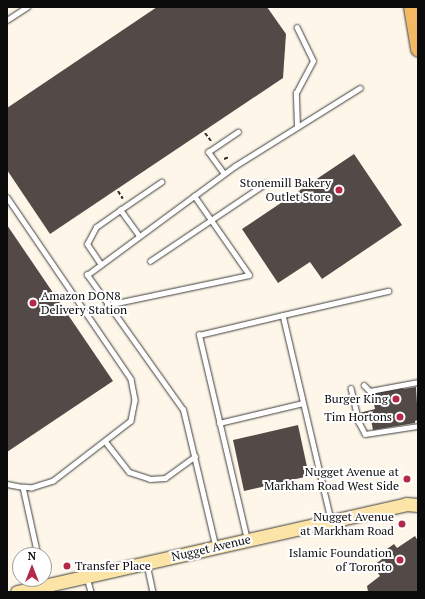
<!DOCTYPE html>
<html>
<head>
<meta charset="utf-8">
<style>
  body { margin:0 }
  #map { position:relative; width:425px; height:599px; overflow:hidden; background:#fef7e9; font-family:"PT Serif",serif }
  div>[style] { position:absolute }
  [style*='--x'] { left:calc(var(--x)*1px); top:calc(var(--y)*1px); width:calc(var(--w)*1px); rotate:calc(var(--a)*1deg) }
  .building>* { inset:0; background:#534a48 }
  .path>* { height:2px; margin-top:-1px; transform-origin:0; background:repeating-linear-gradient(90deg,#2d2d2d 0 4px,transparent 0 6px) }
  .roads { filter:drop-shadow(0 0 1px #3e3e3e) drop-shadow(0 0 1px #3e3e3e) }
  .lane>* { height:4.5px; margin:-2.25px; padding:0 2.25px; transform-origin:2.25px; border-radius:2.25px; background:#fff }
  .secondary>* { height:13px; margin:-6.5px; padding:0 6.5px; transform-origin:6.5px; border-radius:6.5px; background:#fce4a7 }
  .primary>* { height:14px; margin:-7px; padding:0 7px; transform-origin:7px; border-radius:7px; background:#f3b864 }
  .dots>* { width:11px; height:11px; translate:-50% -50%; box-sizing:border-box; border:2px solid #fff; border-radius:50% }
  span { translate:-50% -50%; white-space:nowrap; text-align:center; line-height:1.15; -webkit-text-stroke:4px #fff; paint-order:stroke }
  .poi-label { font-size:12px; color:#0b0b0b }
  .right { translate:-100% -50%; text-align:right }
  .left { translate:0 -50%; text-align:left }
  .street-label { font-size:12px; color:#0b0b0b }
  .frame { position:absolute; inset:0; border:8px solid #0b0b0b; pointer-events:none }
  .north { position:absolute; left:12px; top:547px; width:40px; height:40px; box-sizing:border-box; background:#fff; border:1px solid #9d9d9d; border-radius:50%; rotate:0deg; font-size:11px; font-weight:700; line-height:16px; text-align:center; color:#0b0b0b }
  .north::after { content:''; display:block; margin:auto; width:14px; height:18px; background:#b42947; clip-path:polygon(50% 0,100% 100%,50% 72%,0 100%) }
</style>
</head>
<body>
<div id="map">
  <div class="building">
    <div style="clip-path:polygon(157px 7px,267px 7px,286px 34px,283px 78px,50px 234px,7px 170px,7px 108px)"></div>
    <div style="clip-path:polygon(354px 154px,402px 225px,322px 279px,310px 262px,278px 283px,242px 229px)"></div>
    <div style="clip-path:polygon(7px 225px,113px 381px,7px 452px)"></div>
    <div style="clip-path:polygon(403px 387px,403px 389px,416px 387px,418px 420px,415px 421px,415px 423px,373px 430px,371px 420px,361px 422px,359px 413px,375px 409px,372px 394px)"></div>
    <div style="clip-path:polygon(298px 425px,309px 476px,244px 491px,233px 440px)"></div>
    <div style="clip-path:polygon(415px 536px,418px 541px,418px 592px,368px 592px,367px 586px,380px 576px,373px 566px,390px 553px,387px 549px,394px 544px,397px 548px)"></div>
  </div>
  <div class="path">
    <div style="--x:205;--y:133;--w:10;--a:53"></div>
    <div style="--x:224;--y:159;--w:5;--a:-22"></div>
    <div style="--x:118;--y:191;--w:9;--a:58"></div>
  </div>
  <div class="roads">
    <div class="lane">
      <div style="--x:7;--y:20;--w:24;--a:-33"></div>
      <div style="--x:297;--y:127;--w:34;--a:-92"></div>
      <div style="--x:296;--y:93;--w:36;--a:-62"></div>
      <div style="--x:313;--y:61;--w:37;--a:-116"></div>
      <div style="--x:224;--y:174;--w:27;--a:-126"></div>
      <div style="--x:208;--y:152;--w:36;--a:-34"></div>
      <div style="--x:7;--y:197;--w:220;--a:55.7"></div>
      <div style="--x:131;--y:379;--w:21;--a:79"></div>
      <div style="--x:135;--y:400;--w:21;--a:101"></div>
      <div style="--x:131;--y:421;--w:98;--a:142.4"></div>
      <div style="--x:53;--y:481;--w:22;--a:162"></div>
      <div style="--x:32;--y:488;--w:9;--a:-174"></div>
      <div style="--x:23;--y:487;--w:70;--a:77.6"></div>
      <div style="--x:139;--y:236;--w:32;--a:-126"></div>
      <div style="--x:120;--y:210;--w:50;--a:-34.3"></div>
      <div style="--x:150;--y:261;--w:140;--a:-33.9"></div>
      <div style="--x:101;--y:265;--w:25;--a:-124"></div>
      <div style="--x:87;--y:244;--w:19;--a:-62"></div>
      <div style="--x:96;--y:227;--w:29;--a:-35"></div>
      <div style="--x:107;--y:305;--w:145;--a:-11.9"></div>
      <div style="--x:249;--y:275;--w:96;--a:-124.8"></div>
      <div style="--x:283;--y:315;--w:108;--a:-12.9"></div>
      <div style="--x:364;--y:385;--w:8;--a:45"></div>
      <div style="--x:370;--y:391;--w:49;--a:-10.6"></div>
      <div style="--x:351;--y:388;--w:35;--a:77"></div>
      <div style="--x:359;--y:422;--w:13;--a:63"></div>
      <div style="--x:365;--y:434;--w:54;--a:-8.6"></div>
      <div style="--x:219;--y:423;--w:86;--a:-13.4"></div>
      <div style="--x:105;--y:441;--w:39;--a:52"></div>
      <div style="--x:129;--y:472;--w:22;--a:18"></div>
      <div style="--x:150;--y:479;--w:15;--a:-4"></div>
      <div style="--x:165;--y:478;--w:37;--a:-36"></div>
      <div style="--x:7;--y:484;--w:16;--a:11"></div>
      <div style="--x:247;--y:540;--w:211;--a:-103.2"></div>
      <div style="--x:199;--y:335;--w:86;--a:-13.4"></div>
      <div style="--x:283;--y:315;--w:211;--a:76.8"></div>
      <div style="--x:215;--y:545;--w:139;--a:-103.3"></div>
      <div style="--x:183;--y:410;--w:166;--a:-125.4"></div>
      <div style="--x:87;--y:275;--w:184;--a:-36.4"></div>
      <div style="--x:235;--y:166;--w:147;--a:-32"></div>
      <div style="--x:147;--y:564;--w:29;--a:78"></div>
      <div style="--x:87;--y:577;--w:16;--a:75"></div>
    </div>
    <div class="secondary">
      <div style="--x:17;--y:592;--w:399;--a:-12.7"></div>
      <div style="--x:406;--y:504;--w:12;--a:5"></div>
    </div>
    <div class="primary">
      <div style="--x:411;--y:7;--w:43;--a:80.5"></div>
    </div>
  </div>
  <div class="dots">
    <div style="left:339px;top:190px;background:#b42947"></div>
    <div style="left:33px;top:303px;background:#b42947"></div>
    <div style="left:396px;top:399px;background:#b42947"></div>
    <div style="left:400px;top:417px;background:#b42947"></div>
    <div style="left:407px;top:479px;background:#b42947"></div>
    <div style="left:402px;top:524px;background:#b42947"></div>
    <div style="left:400px;top:560px;background:#b42947"></div>
    <div style="left:67px;top:566px;background:#b42947"></div>
  </div>
  <div class="poi-label">
    <span class="right" style="left:331px;top:190px">Stonemill Bakery<br>Outlet Store</span>
    <span class="left" style="left:41px;top:303px">Amazon DON8<br>Delivery Station</span>
    <span class="right" style="left:388px;top:399px">Burger King</span>
    <span class="right" style="left:392px;top:417px">Tim Hortons</span>
    <span class="right" style="left:399px;top:479px">Nugget Avenue at<br>Markham Road West Side</span>
    <span class="right" style="left:394px;top:524px">Nugget Avenue<br>at Markham Road</span>
    <span class="right" style="left:392px;top:560px">Islamic Foundation<br>of Toronto</span>
    <span class="left" style="left:75px;top:566px">Transfer Place</span>
  </div>
  <div class="street-label">
    <span style="left:211px;top:548px;rotate:-13deg">Nugget Avenue</span>
  </div>
  <div class="frame"></div>
  <div class="north">N</div>
</div>
</body>
</html>
